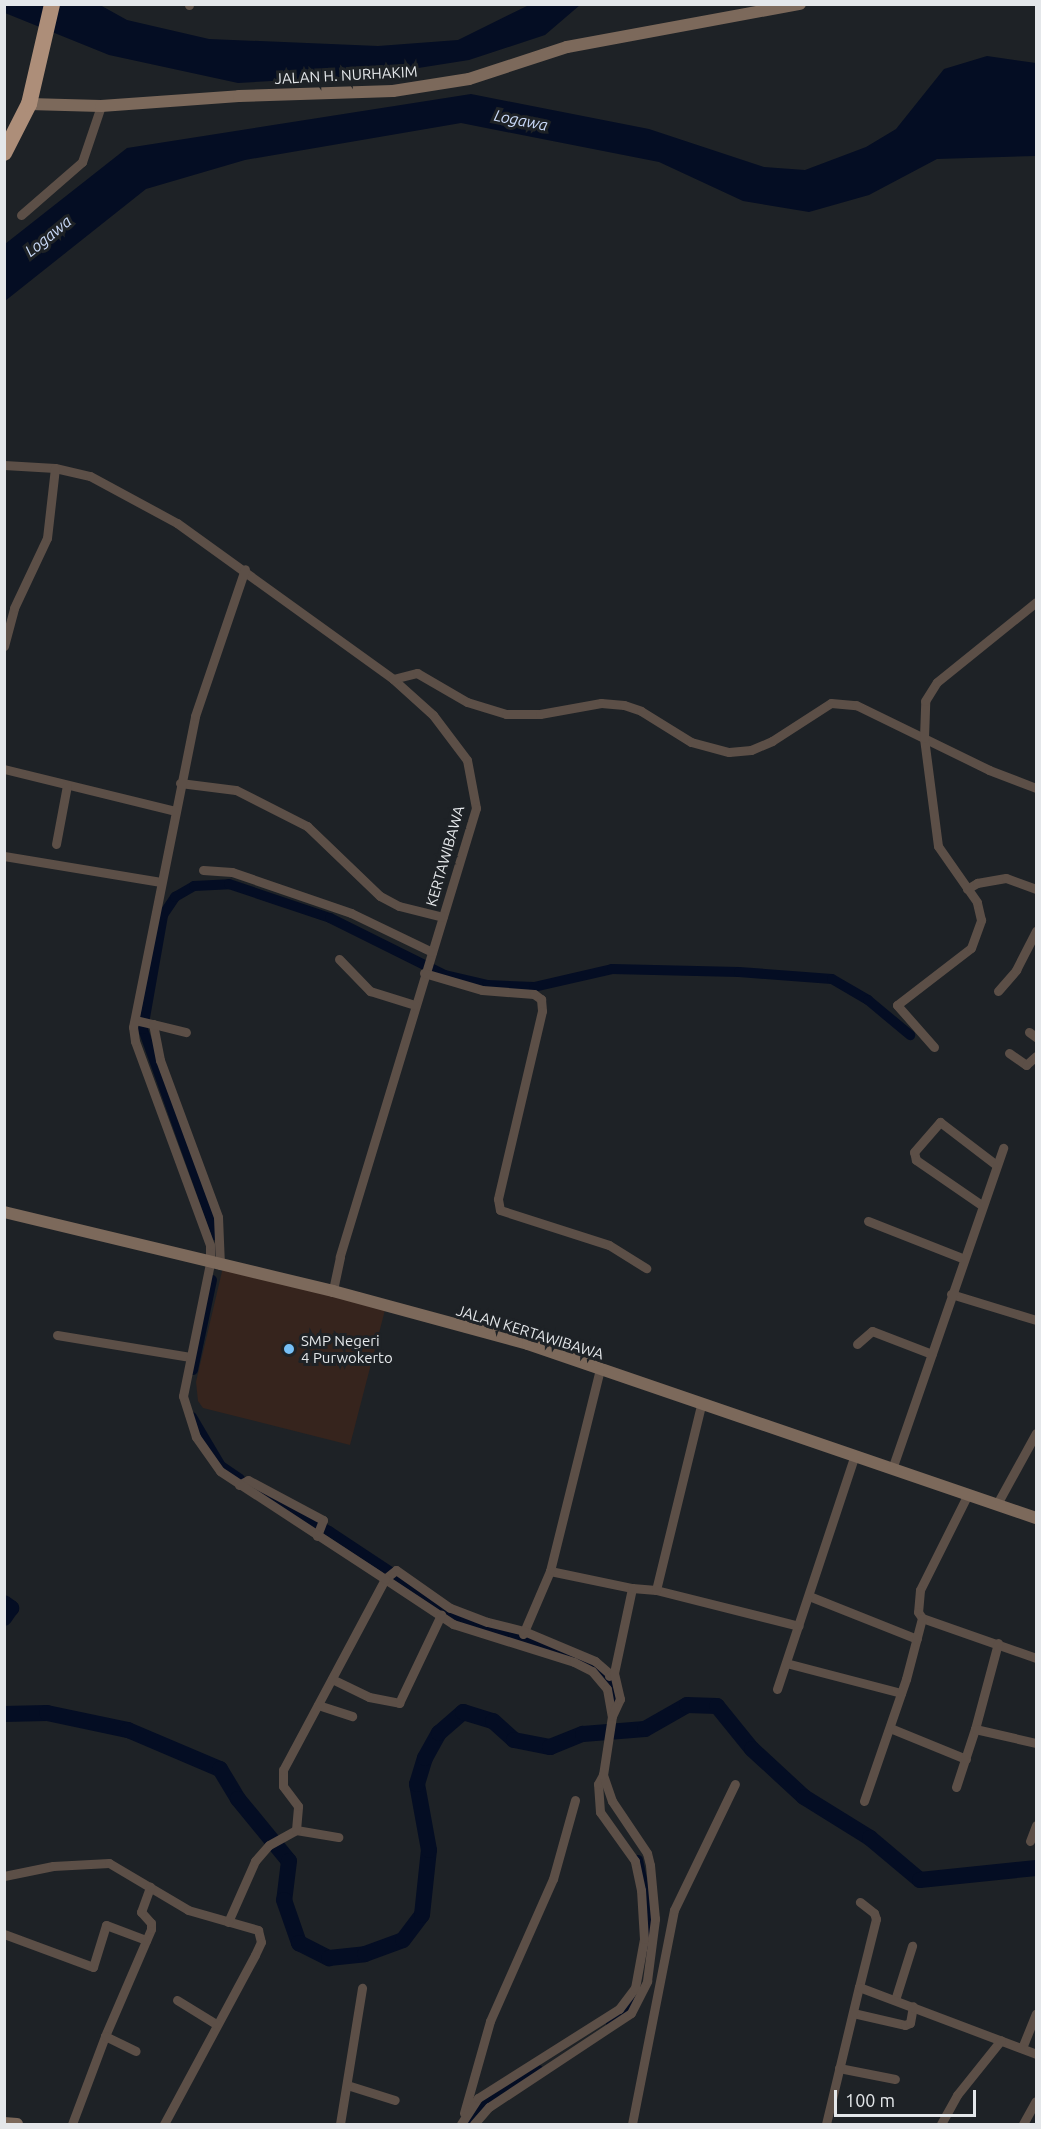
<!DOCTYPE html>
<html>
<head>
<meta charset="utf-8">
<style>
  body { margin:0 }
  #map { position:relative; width:1041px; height:2129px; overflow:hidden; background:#1e2226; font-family:Ubuntu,sans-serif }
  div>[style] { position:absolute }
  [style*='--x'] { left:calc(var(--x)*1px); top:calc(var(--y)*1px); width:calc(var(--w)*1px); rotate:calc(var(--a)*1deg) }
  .education>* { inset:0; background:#36241d }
  .water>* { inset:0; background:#040d23 }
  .canal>* { height:10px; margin:-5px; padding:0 5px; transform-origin:5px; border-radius:5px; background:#040d23 }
  .river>* { height:16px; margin:-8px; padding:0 8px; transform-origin:8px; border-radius:8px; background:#040d23 }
  .street>* { height:9px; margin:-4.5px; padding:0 4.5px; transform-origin:4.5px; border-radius:4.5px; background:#5c4f47 }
  .secondary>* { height:12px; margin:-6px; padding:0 6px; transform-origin:6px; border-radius:6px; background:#7c695b }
  .highway>* { height:16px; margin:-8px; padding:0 8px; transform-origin:8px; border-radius:8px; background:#ad8e79 }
  .dots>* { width:16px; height:16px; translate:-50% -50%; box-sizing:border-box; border:3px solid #1e2226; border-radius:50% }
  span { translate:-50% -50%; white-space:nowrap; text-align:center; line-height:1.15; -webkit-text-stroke:6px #1e2226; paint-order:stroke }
  .street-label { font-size:15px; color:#e4e7ea }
  .poi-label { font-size:15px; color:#e4e7ea }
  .left { translate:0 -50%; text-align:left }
  .water-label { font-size:16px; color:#cadaf9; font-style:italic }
  .frame { position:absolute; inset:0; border:6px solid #e4e7ea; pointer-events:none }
  .scale { position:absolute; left:834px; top:2090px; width:142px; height:27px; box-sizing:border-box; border:3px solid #e4e7ea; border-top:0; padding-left:8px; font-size:18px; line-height:21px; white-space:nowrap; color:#e4e7ea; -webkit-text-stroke:4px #1e2226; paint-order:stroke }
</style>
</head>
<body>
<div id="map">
  <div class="education">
    <div style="clip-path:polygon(223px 1267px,386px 1306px,350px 1445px,203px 1408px,198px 1401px,196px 1382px)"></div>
  </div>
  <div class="water">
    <div style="clip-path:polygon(4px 5px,100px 5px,127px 20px,209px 39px,378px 46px,458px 40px,529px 5px,580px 5px,545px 35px,469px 60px,374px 75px,238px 83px,109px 55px,5px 13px)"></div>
    <div style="clip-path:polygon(987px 56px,1036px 63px,1036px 156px,937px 159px,869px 195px,809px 212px,743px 201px,659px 162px,461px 123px,245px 160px,146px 189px,5px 301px,5px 244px,127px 148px,471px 94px,649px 129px,764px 167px,805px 170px,866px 147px,896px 129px,944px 69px)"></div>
  </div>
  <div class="canal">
    <div style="--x:217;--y:1236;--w:220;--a:-109.7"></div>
    <div style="--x:143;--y:1029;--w:116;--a:-80"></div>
    <div style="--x:163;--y:915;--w:22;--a:-56"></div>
    <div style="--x:175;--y:897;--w:22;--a:-30"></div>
    <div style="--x:194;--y:886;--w:35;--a:-3"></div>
    <div style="--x:229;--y:884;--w:107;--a:18.6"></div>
    <div style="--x:330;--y:918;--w:128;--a:26.4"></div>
    <div style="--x:445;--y:975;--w:43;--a:13.4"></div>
    <div style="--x:487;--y:985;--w:47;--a:2.4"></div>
    <div style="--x:534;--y:987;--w:80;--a:-13"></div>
    <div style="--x:612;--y:969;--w:127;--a:1.4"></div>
    <div style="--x:739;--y:972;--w:93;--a:4.3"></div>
    <div style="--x:832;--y:979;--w:42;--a:30.3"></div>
    <div style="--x:868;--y:1000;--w:55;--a:39.8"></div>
    <div style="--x:193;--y:1370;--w:92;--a:-78.1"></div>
    <div style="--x:192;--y:1417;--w:57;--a:59.4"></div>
    <div style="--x:221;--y:1466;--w:23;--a:34"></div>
    <div style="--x:260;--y:1493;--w:79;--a:28.8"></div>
    <div style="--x:329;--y:1531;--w:163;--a:33.5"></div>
    <div style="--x:465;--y:1621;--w:50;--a:15.2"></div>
    <div style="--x:513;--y:1634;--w:95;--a:22.8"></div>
    <div style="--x:601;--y:1671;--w:15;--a:53"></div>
    <div style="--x:610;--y:1683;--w:26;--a:79"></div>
    <div style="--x:638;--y:1860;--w:58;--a:78.1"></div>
    <div style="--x:650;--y:1917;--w:31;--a:94"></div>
    <div style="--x:611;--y:2023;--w:35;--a:-47"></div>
    <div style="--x:468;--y:2124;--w:17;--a:-57"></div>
    <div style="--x:477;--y:2110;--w:21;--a:-37"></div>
    <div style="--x:494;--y:2097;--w:52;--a:-31.5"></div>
  </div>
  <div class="river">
    <div style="--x:4;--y:1603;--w:9;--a:36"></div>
    <div style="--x:11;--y:1608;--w:12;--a:125"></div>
    <div style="--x:4;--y:1714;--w:43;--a:-1.3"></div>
    <div style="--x:47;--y:1713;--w:83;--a:11.9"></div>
    <div style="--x:128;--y:1730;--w:100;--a:23"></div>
    <div style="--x:220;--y:1769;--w:35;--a:59"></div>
    <div style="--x:238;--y:1799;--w:80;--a:50.6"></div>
    <div style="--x:289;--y:1861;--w:39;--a:97"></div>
    <div style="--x:284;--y:1900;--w:46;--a:70.8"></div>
    <div style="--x:299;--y:1943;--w:34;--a:27"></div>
    <div style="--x:329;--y:1958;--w:36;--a:-6"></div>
    <div style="--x:365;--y:1954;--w:40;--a:-20.2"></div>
    <div style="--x:403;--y:1940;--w:31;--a:-53"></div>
    <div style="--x:422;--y:1915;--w:65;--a:-83.9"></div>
    <div style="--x:429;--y:1850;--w:67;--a:-100.3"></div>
    <div style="--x:417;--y:1784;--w:27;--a:-73"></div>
    <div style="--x:425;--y:1758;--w:29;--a:-61"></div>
    <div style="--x:439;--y:1733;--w:32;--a:-41"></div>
    <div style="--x:463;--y:1712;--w:31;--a:17"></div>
    <div style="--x:493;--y:1721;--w:28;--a:42"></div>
    <div style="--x:514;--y:1740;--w:37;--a:11"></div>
    <div style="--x:550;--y:1747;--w:35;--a:-22"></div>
    <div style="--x:583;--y:1734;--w:62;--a:-4.6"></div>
    <div style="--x:645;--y:1729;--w:48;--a:-29.7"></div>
    <div style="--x:687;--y:1705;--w:30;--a:2"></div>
    <div style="--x:717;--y:1706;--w:55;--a:50.9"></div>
    <div style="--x:752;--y:1749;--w:71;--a:42.7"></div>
    <div style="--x:804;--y:1797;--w:78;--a:31.8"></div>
    <div style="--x:870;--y:1838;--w:65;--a:40"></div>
    <div style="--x:920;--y:1880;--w:117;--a:-5.9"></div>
  </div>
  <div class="street">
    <div style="--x:189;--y:5;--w:1;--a:-90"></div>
    <div style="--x:21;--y:215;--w:81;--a:-41"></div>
    <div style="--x:82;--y:162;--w:59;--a:-71.3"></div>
    <div style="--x:4;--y:465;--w:51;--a:3.4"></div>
    <div style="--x:55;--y:468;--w:36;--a:13"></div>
    <div style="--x:90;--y:476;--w:99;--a:28.4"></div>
    <div style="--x:177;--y:523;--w:266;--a:35.8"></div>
    <div style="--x:393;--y:679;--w:54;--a:42"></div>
    <div style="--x:433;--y:715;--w:56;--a:52.9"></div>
    <div style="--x:467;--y:760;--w:49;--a:79.4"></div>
    <div style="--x:476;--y:808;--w:469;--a:106.9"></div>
    <div style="--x:340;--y:1257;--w:35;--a:102"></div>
    <div style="--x:4;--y:646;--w:39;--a:-75"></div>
    <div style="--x:14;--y:608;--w:77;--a:-64.8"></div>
    <div style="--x:47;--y:538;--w:70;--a:-83.5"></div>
    <div style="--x:393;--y:679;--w:25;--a:-14"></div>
    <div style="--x:417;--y:673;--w:58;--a:30.1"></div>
    <div style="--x:467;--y:702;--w:41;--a:17.1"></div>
    <div style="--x:506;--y:714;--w:34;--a:0"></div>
    <div style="--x:540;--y:714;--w:62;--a:-10.2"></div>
    <div style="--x:601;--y:703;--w:23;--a:5"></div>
    <div style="--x:624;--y:705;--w:18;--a:19"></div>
    <div style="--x:641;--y:711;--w:59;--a:31.8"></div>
    <div style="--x:691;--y:742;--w:39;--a:15"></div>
    <div style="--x:729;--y:752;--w:22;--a:-5"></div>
    <div style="--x:751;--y:750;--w:23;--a:-23"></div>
    <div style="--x:772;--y:741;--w:70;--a:-32.8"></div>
    <div style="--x:831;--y:703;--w:25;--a:5"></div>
    <div style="--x:856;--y:705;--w:148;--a:26"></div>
    <div style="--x:989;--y:770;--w:50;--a:21"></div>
    <div style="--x:4;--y:769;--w:176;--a:13.8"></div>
    <div style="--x:180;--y:783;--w:56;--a:7.1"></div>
    <div style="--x:236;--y:790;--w:80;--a:26.9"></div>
    <div style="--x:307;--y:826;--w:101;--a:43.8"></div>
    <div style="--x:380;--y:896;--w:21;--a:28"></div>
    <div style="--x:399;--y:906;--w:45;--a:14"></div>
    <div style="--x:56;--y:844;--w:60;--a:-79.4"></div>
    <div style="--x:4;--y:856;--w:159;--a:9.4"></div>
    <div style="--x:203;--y:870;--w:29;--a:4"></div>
    <div style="--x:232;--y:872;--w:126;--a:19"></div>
    <div style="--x:351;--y:913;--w:90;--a:25.7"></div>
    <div style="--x:967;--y:889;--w:12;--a:-31"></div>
    <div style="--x:977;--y:883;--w:29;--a:-10"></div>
    <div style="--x:1006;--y:878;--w:32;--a:20"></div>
    <div style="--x:339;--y:959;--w:45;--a:45.9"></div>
    <div style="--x:370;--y:991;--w:47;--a:17.3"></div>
    <div style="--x:424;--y:973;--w:60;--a:16.3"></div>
    <div style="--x:482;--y:990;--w:52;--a:4.4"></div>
    <div style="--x:534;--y:994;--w:9;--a:36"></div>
    <div style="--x:541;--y:999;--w:12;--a:85"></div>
    <div style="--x:542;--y:1011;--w:193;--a:103.2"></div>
    <div style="--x:498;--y:1199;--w:11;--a:80"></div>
    <div style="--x:500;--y:1210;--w:114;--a:17.8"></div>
    <div style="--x:609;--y:1245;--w:44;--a:31.9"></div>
    <div style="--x:998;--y:991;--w:28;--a:-49"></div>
    <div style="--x:1016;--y:970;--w:44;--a:-62.9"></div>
    <div style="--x:135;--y:1020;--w:18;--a:13"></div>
    <div style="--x:153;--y:1024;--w:37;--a:79"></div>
    <div style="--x:160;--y:1060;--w:167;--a:69.7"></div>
    <div style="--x:218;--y:1217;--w:48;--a:87.6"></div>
    <div style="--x:153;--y:1024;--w:34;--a:14"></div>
    <div style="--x:1029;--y:1032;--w:9;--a:36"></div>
    <div style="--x:934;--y:1047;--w:56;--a:-131.4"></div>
    <div style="--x:897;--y:1005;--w:93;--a:-37.6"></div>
    <div style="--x:971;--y:948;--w:30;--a:-70"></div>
    <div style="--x:981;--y:920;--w:18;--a:-103"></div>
    <div style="--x:977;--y:902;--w:68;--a:-124.9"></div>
    <div style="--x:938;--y:846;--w:109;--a:-97.4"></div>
    <div style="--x:924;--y:738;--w:37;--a:-88"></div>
    <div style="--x:925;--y:701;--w:22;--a:-58"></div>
    <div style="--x:937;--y:682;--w:127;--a:-38.9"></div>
    <div style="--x:1009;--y:1053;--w:21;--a:35"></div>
    <div style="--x:1026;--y:1065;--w:13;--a:-42"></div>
    <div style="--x:980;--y:1204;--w:78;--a:-145.5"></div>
    <div style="--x:916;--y:1160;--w:8;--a:-104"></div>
    <div style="--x:914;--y:1152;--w:40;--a:-49"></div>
    <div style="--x:940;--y:1122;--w:69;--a:37.4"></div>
    <div style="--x:868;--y:1221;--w:101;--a:21.5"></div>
    <div style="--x:951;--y:1294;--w:89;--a:17"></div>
    <div style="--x:57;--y:1335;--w:135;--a:9.4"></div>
    <div style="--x:857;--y:1344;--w:20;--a:-41"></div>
    <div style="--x:872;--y:1331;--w:64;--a:21"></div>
    <div style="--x:892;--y:1469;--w:340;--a:-70.9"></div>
    <div style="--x:239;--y:1485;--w:10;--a:-29"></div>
    <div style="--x:248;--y:1480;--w:85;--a:28.1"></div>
    <div style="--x:323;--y:1520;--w:17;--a:111"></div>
    <div style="--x:968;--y:1494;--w:107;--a:116.6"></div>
    <div style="--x:920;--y:1590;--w:22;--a:95"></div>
    <div style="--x:918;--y:1612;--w:7;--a:56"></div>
    <div style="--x:922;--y:1618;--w:121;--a:19.3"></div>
    <div style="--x:997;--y:1504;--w:81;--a:-61.2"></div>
    <div style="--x:550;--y:1571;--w:84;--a:11.7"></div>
    <div style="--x:656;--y:1590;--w:147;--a:14.1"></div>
    <div style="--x:809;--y:1596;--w:116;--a:21.7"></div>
    <div style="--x:523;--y:1634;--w:69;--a:-66.8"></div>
    <div style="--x:550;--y:1571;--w:208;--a:-76.1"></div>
    <div style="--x:786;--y:1663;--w:119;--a:14.6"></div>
    <div style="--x:611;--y:1675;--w:21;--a:-139"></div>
    <div style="--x:595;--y:1661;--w:77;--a:-157.1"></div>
    <div style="--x:524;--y:1631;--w:38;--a:-166"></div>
    <div style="--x:487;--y:1622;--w:40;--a:-159"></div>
    <div style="--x:450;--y:1608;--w:66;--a:-144.9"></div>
    <div style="--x:396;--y:1570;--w:14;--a:141"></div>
    <div style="--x:385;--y:1579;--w:82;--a:33.5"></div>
    <div style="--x:453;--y:1624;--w:127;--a:17.4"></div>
    <div style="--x:574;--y:1662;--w:20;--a:27"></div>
    <div style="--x:592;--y:1671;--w:23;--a:50"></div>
    <div style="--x:607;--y:1689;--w:27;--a:80"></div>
    <div style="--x:609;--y:1676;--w:6;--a:-31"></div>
    <div style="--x:614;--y:1673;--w:87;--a:-78"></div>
    <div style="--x:632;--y:1588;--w:24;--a:5"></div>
    <div style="--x:656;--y:1590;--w:190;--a:-76.3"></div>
    <div style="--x:332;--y:1679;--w:41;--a:25.9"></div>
    <div style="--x:369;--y:1697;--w:31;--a:11"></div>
    <div style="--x:399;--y:1703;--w:98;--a:-64.5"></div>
    <div style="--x:777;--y:1689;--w:243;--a:-71.6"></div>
    <div style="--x:318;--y:1705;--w:36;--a:18"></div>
    <div style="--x:890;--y:1728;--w:82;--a:22.2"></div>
    <div style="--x:975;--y:1729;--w:89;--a:-75"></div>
    <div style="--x:956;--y:1787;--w:61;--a:-71.9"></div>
    <div style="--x:975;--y:1729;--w:63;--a:12.9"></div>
    <div style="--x:864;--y:1801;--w:129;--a:-71"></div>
    <div style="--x:906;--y:1679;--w:63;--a:-75.3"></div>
    <div style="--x:296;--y:1830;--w:43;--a:9.5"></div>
    <div style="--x:1030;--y:1841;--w:17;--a:-69"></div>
    <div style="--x:4;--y:1876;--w:50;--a:-11.5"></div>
    <div style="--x:53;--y:1866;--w:56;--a:-3.1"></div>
    <div style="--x:109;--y:1863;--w:92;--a:30.7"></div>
    <div style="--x:188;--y:1910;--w:73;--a:15.9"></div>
    <div style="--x:258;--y:1930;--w:12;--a:76"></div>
    <div style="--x:261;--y:1942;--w:14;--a:115"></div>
    <div style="--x:255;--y:1955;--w:192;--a:118.3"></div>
    <div style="--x:228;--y:1922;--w:67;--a:-66.1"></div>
    <div style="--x:255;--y:1861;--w:21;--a:-49"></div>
    <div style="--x:269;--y:1845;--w:31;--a:-29"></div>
    <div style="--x:296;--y:1830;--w:24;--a:-85"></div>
    <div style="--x:298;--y:1806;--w:25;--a:-127"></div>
    <div style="--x:283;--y:1786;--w:16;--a:-90"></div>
    <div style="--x:283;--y:1770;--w:217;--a:-61.9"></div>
    <div style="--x:385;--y:1579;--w:197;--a:-146.8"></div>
    <div style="--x:220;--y:1471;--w:42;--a:-125.2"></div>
    <div style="--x:196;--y:1437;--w:43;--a:-107.6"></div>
    <div style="--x:183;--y:1396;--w:136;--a:-78.5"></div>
    <div style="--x:210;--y:1263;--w:18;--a:-90"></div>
    <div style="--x:210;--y:1245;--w:217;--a:-110.2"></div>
    <div style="--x:135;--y:1041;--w:14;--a:-98"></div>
    <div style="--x:133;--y:1027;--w:317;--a:-78.7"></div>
    <div style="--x:195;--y:716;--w:155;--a:-71.2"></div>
    <div style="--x:4;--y:1934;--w:95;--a:20.3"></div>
    <div style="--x:93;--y:1967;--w:44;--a:-72.8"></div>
    <div style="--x:106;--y:1925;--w:43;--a:20.6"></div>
    <div style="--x:859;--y:1987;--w:70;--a:-76"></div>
    <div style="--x:876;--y:1919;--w:6;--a:-108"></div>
    <div style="--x:874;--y:1913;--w:18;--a:-142"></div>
    <div style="--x:177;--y:2000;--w:46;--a:31.6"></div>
    <div style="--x:895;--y:2000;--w:57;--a:-72.5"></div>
    <div style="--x:853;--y:2013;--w:53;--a:13"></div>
    <div style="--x:905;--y:2025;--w:5;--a:-22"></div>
    <div style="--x:910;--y:2023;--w:17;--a:-80"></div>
    <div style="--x:105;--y:2036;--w:116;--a:-66.7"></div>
    <div style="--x:151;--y:1929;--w:6;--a:-90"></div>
    <div style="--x:151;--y:1923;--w:15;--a:-132"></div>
    <div style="--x:141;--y:1912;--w:27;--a:-70"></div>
    <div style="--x:1022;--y:2048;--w:37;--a:-68"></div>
    <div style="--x:839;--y:2068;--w:57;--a:11.1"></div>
    <div style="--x:347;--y:2085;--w:50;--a:17.4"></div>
    <div style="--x:464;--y:2113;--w:96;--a:-74.2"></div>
    <div style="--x:490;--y:2021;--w:155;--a:-66.1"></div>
    <div style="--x:553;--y:1879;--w:82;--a:-74.4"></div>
    <div style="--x:72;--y:2124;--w:94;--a:-69.4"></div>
    <div style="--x:105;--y:2036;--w:34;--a:26"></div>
    <div style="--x:340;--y:2124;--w:138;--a:-80.8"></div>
    <div style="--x:461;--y:2124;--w:31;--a:-57"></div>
    <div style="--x:478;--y:2098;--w:167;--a:-32.3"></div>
    <div style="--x:619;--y:2009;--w:26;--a:-53"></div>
    <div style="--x:635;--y:1988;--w:50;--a:-79.6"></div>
    <div style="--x:644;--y:1939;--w:49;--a:-93.5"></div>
    <div style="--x:641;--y:1890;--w:30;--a:-102"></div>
    <div style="--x:635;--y:1861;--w:60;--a:-125.5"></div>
    <div style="--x:600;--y:1812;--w:28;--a:-94"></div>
    <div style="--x:598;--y:1784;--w:10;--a:-61"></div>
    <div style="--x:474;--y:2124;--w:23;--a:-49"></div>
    <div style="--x:489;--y:2107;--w:170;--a:-33.5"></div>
    <div style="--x:631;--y:2013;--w:36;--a:-63"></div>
    <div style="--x:647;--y:1981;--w:63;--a:-82.6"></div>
    <div style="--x:655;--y:1919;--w:54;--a:-95.3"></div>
    <div style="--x:650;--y:1865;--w:12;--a:-104"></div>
    <div style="--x:647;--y:1853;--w:63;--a:-123.9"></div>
    <div style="--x:612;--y:1801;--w:28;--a:-109"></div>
    <div style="--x:603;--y:1775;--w:60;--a:-81.3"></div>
    <div style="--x:612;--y:1716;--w:19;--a:-65"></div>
    <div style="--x:620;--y:1699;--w:27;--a:-103"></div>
    <div style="--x:632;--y:2124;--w:218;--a:-78.9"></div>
    <div style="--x:674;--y:1910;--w:140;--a:-64.2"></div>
    <div style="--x:826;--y:2124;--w:141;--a:-76.5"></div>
    <div style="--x:859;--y:1987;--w:189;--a:20.7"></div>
    <div style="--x:941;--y:2124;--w:33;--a:-61"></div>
    <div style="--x:957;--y:2095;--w:70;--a:-51.3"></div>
    <div style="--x:1023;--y:2124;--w:26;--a:-61"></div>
  </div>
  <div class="secondary">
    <div style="--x:29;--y:104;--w:72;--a:1.6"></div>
    <div style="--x:101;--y:106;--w:138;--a:-4.1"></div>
    <div style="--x:239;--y:96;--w:154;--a:-1.9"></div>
    <div style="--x:393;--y:91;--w:77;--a:-9"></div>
    <div style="--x:469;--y:79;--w:103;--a:-18.1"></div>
    <div style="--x:567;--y:47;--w:237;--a:-10.5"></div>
    <div style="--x:4;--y:1212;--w:338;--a:13.5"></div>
    <div style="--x:333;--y:1291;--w:202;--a:15.2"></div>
    <div style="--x:528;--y:1344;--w:537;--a:18.91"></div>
    <div style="--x:4;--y:2123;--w:13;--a:4"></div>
  </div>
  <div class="highway">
    <div style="--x:4;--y:153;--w:55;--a:-63"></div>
    <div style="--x:29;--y:104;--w:103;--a:-77"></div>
  </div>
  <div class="dots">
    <div style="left:289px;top:1349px;background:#77c0f7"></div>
  </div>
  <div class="street-label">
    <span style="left:346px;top:75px;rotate:-3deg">JALAN H. NURHAKIM</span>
    <span style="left:445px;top:856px;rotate:-74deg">KERTAWIBAWA</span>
    <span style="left:530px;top:1332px;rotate:17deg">JALAN KERTAWIBAWA</span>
  </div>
  <div class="poi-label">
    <span class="left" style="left:301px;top:1349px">SMP Negeri<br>4 Purwokerto</span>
  </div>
  <div class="water-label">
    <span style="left:521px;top:120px;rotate:11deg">Logawa</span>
    <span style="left:48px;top:236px;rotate:-39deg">Logawa</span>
  </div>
  <div class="frame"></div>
  <div class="scale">100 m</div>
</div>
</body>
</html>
